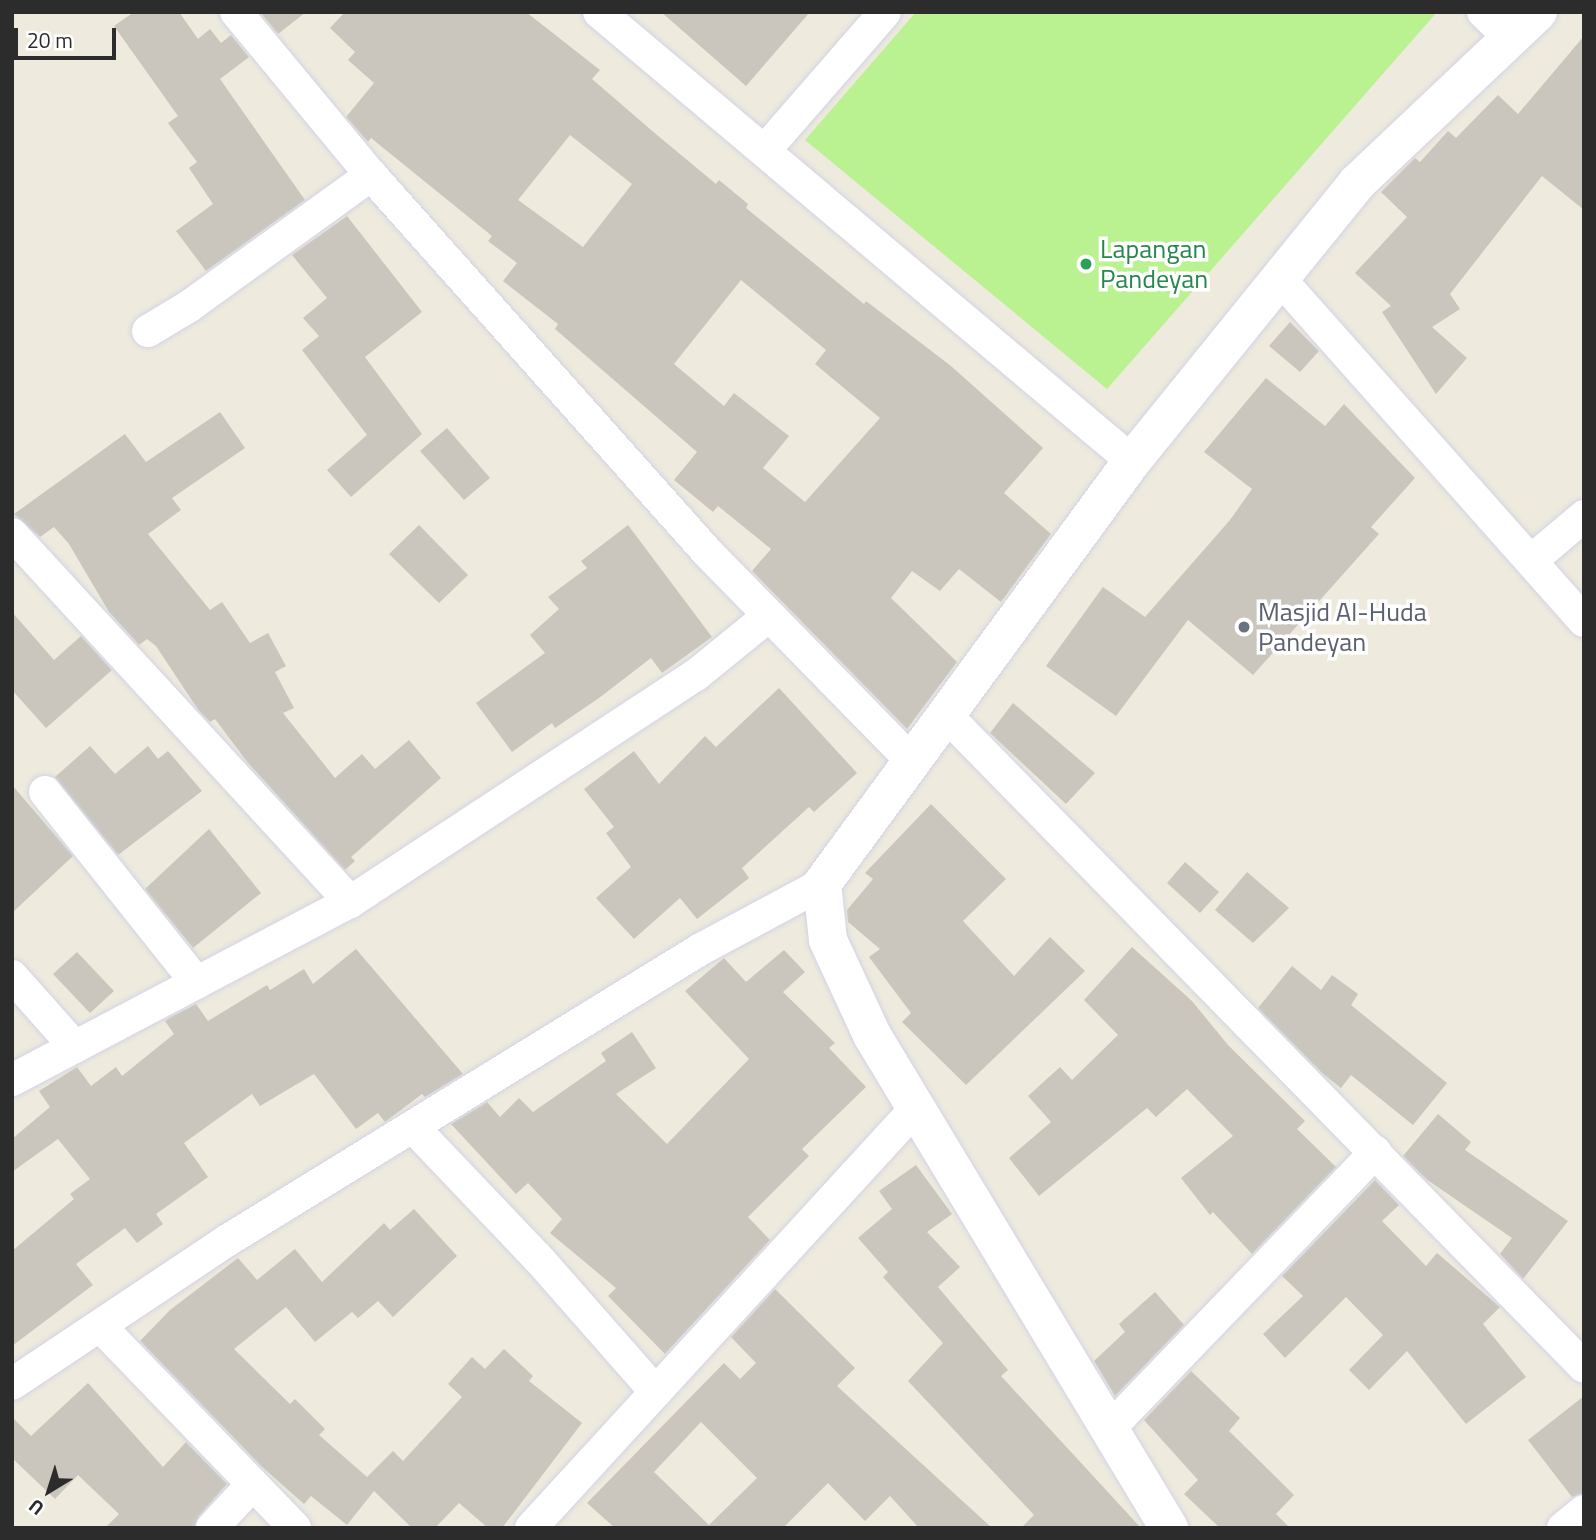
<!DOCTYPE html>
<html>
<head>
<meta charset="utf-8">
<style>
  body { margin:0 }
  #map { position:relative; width:1596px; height:1540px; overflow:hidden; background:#eeeadd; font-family:"Titillium Web",sans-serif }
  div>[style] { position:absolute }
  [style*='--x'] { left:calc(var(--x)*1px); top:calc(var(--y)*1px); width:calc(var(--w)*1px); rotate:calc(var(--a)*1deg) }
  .pitch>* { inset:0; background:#baf191 }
  .building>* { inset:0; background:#cac6bd }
  .roads { filter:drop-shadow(0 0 2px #d2d3e5) drop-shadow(0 0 2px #d2d3e5) }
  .minor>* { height:32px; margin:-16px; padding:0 16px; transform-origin:16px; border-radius:16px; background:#fff }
  .tertiary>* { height:38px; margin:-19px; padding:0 19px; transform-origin:19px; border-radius:19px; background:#fff }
  .dots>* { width:19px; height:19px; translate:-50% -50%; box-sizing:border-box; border:4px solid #fff; border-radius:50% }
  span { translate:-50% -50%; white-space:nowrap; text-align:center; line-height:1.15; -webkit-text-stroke:7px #fff; paint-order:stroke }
  .leisure-label { font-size:26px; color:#27864d }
  .left { translate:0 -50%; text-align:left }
  .worship-label { font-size:26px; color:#5b616d }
  .frame { position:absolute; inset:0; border:14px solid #2c2c2c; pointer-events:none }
  .north { position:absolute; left:14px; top:1456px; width:70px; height:70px; -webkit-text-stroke:5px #fff; paint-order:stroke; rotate:218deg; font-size:19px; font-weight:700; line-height:28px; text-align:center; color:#2c2c2c }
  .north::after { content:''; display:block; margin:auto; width:24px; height:32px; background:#2c2c2c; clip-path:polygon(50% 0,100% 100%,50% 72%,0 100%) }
  .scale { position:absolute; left:14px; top:28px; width:102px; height:32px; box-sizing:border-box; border:4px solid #2c2c2c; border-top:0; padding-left:9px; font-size:21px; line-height:24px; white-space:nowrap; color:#2c2c2c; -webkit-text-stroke:5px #fff; paint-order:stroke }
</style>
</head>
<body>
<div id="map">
  <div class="pitch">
    <div style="clip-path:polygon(916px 12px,1437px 12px,1107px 389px,805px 140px)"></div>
  </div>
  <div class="building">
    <div style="clip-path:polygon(134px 12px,179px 12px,198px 39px,210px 29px,221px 43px,231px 35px,249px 57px,220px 79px,305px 200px,206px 271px,176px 231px,213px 204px,189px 168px,197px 162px,168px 123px,178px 116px,114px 26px)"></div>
    <div style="clip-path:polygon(260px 12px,306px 12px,278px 34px)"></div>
    <div style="clip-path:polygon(evenodd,345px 12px,526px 12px,600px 70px,592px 79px,657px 135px,716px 184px,719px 180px,748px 204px,746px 208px,864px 304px,866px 301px,951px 366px,1043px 448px,1004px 493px,1051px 534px,1001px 602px,959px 569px,940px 591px,912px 571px,891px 598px,957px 662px,907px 729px,752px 571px,771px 549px,718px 506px,713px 512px,674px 480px,697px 452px,555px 329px,558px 324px,503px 281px,517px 263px,488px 241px,492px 236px,371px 138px,368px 142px,346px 117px,374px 83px,348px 60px,355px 52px,330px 28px,345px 12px,570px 135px,632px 184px,583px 247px,518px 200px,570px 135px,345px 12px,741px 280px,826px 350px,815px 364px,880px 418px,805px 502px,763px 468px,789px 436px,734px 393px,724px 406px,674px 364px,741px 280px)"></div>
    <div style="clip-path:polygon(661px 12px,810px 12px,746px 86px)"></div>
    <div style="clip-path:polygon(1584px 36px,1584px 210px,1542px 176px,1450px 294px,1460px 309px,1432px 327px,1467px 358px,1436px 394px,1382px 312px,1391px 306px,1355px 273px,1407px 217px,1381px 192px,1415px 158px,1420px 162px,1448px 131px,1456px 138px,1498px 95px,1518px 114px)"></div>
    <div style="clip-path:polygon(347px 216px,422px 312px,365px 357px,422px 434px,351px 497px,327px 470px,367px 435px,302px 350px,319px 336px,303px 318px,327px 298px,292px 255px)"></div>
    <div style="clip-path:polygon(1290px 322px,1319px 351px,1300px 372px,1269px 346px)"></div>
    <div style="clip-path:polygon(1266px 378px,1325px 426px,1344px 404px,1415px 478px,1371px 527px,1379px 534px,1253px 675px,1188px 620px,1116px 716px,1046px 666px,1103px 587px,1145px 617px,1230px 520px,1252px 489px,1204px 452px)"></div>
    <div style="clip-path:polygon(220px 412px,245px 448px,172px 498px,181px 510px,148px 534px,210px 610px,222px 602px,250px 643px,268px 633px,286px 666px,275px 672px,294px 708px,283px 713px,335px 778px,362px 754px,375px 769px,409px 740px,441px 778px,351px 857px,355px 861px,345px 870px,248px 763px,215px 719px,210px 722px,199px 711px,156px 646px,147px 639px,139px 645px,109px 612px,69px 544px,54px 527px,40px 537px,14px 514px,125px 434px,146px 462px)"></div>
    <div style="clip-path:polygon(447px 428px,490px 478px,464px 500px,420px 451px)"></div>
    <div style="clip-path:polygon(419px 525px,468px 575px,439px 603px,389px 554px)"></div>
    <div style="clip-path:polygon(628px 525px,712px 637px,662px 673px,651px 658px,599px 698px,555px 728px,552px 723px,512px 752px,476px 703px,545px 653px,530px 635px,559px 609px,548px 597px,587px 568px,581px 561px)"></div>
    <div style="clip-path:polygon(12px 612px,54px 660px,81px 636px,112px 670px,46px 728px,12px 690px)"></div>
    <div style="clip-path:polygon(779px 688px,857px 773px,814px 812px,809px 807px,742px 868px,749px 878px,697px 919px,680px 898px,634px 939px,596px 898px,631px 867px,606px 833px,614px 827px,584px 789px,634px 751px,659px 784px,705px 736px,716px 747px)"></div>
    <div style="clip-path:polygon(1013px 703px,1095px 773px,1066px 804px,990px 733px)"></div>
    <div style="clip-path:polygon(90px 746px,115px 774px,148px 746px,158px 759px,168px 751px,202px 791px,118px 855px,55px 777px)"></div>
    <div style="clip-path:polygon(12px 785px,73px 856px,12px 913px)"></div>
    <div style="clip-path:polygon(931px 804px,1006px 879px,963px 921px,1014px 976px,1050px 937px,1085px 971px,966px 1085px,902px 1022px,911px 1013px,869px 957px,880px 949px,848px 922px,847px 910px,873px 879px,865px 873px)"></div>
    <div style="clip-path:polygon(209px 829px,261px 893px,193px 948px,145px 889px)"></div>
    <div style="clip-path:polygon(1185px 862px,1219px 892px,1200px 913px,1167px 883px)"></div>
    <div style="clip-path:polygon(1247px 872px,1289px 908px,1253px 943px,1215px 910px)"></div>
    <div style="clip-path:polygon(1132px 947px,1192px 1001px,1228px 1045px,1305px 1121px,1297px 1129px,1336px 1167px,1252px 1254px,1213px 1212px,1210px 1215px,1181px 1178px,1233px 1136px,1187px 1089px,1156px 1117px,1147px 1108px,1039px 1196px,1009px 1158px,1051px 1122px,1028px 1096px,1060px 1067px,1072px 1080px,1118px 1035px,1084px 1000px)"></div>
    <div style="clip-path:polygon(356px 949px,463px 1074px,425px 1097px,422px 1094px,385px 1122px,378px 1113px,356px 1129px,314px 1074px,260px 1106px,252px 1094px,184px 1143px,208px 1177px,156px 1214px,163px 1224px,137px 1243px,125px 1228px,76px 1264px,93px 1285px,12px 1346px,12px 1251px,74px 1199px,70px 1194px,90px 1179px,58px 1139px,12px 1172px,12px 1139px,50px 1107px,39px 1091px,77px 1067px,91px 1086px,116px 1067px,122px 1076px,174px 1034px,165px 1021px,169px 1018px,196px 1004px,208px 1021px,267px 985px,270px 990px,304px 969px,313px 984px)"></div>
    <div style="clip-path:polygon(784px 950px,805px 972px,783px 992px,835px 1043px,829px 1048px,866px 1087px,802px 1149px,809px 1156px,748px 1217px,770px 1240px,665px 1354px,608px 1296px,616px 1288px,550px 1233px,562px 1219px,528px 1183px,516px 1194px,451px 1124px,487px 1102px,500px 1117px,519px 1098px,533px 1112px,606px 1061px,601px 1053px,632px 1032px,656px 1068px,616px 1094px,667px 1144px,749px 1059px,685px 991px,724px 958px,746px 982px)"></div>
    <div style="clip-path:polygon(77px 952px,114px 991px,90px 1013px,53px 974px)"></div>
    <div style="clip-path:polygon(1292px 966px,1321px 990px,1332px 975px,1358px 994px,1351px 1005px,1447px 1083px,1413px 1125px,1351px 1075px,1341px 1088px,1323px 1074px,1258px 1008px)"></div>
    <div style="clip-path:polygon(1438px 1114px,1471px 1142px,1465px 1150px,1568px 1221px,1523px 1279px,1500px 1254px,1512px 1238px,1426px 1179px,1403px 1156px)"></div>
    <div style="clip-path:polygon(916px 1165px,952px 1214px,927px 1232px,960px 1267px,938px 1287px,1008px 1370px,1001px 1376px,1141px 1528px,1021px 1528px,1034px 1515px,908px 1381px,943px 1343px,883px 1277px,888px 1272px,858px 1238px,892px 1209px,879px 1191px)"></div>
    <div style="clip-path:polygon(1375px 1180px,1399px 1205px,1382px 1221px,1426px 1266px,1437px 1253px,1500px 1307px,1483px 1324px,1526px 1377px,1466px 1424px,1407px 1351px,1369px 1390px,1349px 1370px,1383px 1335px,1346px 1297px,1285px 1358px,1263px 1334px,1303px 1296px,1282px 1276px)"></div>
    <div style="clip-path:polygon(414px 1209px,457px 1256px,393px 1317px,378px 1301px,358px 1318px,352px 1312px,315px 1342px,286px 1307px,234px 1349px,290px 1404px,295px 1399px,325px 1429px,319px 1435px,367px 1477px,393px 1451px,403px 1461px,462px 1397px,448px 1384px,472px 1357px,485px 1369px,504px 1349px,533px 1376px,529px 1381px,582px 1423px,502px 1528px,488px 1528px,459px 1503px,435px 1528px,412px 1528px,374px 1491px,347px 1525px,311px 1496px,304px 1504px,261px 1466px,140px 1341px,170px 1310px,238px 1258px,257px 1280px,295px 1249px,322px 1282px,384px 1223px,390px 1230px)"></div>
    <div style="clip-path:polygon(evenodd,775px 1289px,855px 1368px,837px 1386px,992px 1528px,919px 1528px,890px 1496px,865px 1521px,828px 1483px,783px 1528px,615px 1528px,587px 1503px,724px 1363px,740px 1379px,756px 1363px,731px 1337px,775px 1289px,701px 1422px,757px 1478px,709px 1525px,654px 1472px,701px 1422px)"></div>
    <div style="clip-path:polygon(1155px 1292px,1184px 1325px,1115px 1396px,1094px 1361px,1125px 1332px,1119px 1324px)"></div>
    <div style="clip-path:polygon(1191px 1371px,1240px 1418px,1229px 1431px,1294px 1495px,1276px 1514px,1290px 1528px,1220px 1528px,1184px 1494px,1198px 1480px,1144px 1420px)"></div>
    <div style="clip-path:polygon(88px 1383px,163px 1467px,186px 1442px,227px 1484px,199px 1516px,194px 1528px,105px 1528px,119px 1514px,78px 1475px,55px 1499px,12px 1458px,12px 1417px,31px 1436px)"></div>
    <div style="clip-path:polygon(1584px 1396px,1584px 1493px,1572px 1497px,1528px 1440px)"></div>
  </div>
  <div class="roads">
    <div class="minor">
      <div style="--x:236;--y:12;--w:212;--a:50.4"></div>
      <div style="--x:371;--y:175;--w:506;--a:48.28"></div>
      <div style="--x:708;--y:553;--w:293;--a:45.6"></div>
      <div style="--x:599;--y:12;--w:697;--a:40.11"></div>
      <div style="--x:1483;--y:12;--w:39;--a:44"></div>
      <div style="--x:766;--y:149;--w:181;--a:-49"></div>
      <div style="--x:1281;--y:280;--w:456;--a:48.4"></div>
      <div style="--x:148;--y:331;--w:47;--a:-31"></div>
      <div style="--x:188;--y:307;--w:226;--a:-35.8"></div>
      <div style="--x:12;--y:534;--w:500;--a:47.4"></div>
      <div style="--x:1532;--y:560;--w:68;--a:-40.2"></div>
      <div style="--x:948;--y:717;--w:909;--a:45.62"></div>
      <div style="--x:45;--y:792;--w:244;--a:51.5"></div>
      <div style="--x:12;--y:976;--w:95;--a:48.4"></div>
      <div style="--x:12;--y:1080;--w:382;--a:-27.8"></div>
      <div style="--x:350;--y:902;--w:414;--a:-33.3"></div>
      <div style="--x:696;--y:675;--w:92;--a:-39.2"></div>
      <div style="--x:414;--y:1128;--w:180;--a:46.4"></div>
      <div style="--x:538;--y:1258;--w:177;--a:48.7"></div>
      <div style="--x:101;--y:1327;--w:279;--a:46"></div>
      <div style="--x:12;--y:1384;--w:260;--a:-33.7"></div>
      <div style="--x:228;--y:1240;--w:555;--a:-31.6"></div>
      <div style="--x:701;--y:949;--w:137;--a:-28.2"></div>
      <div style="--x:1110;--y:1428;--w:383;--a:-46.1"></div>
      <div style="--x:212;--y:1528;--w:57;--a:-47.1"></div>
      <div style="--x:531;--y:1528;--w:571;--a:-47.48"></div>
      <div style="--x:1563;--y:1528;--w:27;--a:-39"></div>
    </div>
    <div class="tertiary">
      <div style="--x:1169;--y:1528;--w:576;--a:-121.07"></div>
      <div style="--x:872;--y:1035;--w:105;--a:-114.9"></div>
      <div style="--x:828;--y:940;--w:56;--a:-96.1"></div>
      <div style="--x:822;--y:884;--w:524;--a:-53.76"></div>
      <div style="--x:1132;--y:461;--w:358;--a:-51"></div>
      <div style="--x:1357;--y:183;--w:249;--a:-43.4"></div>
    </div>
  </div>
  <div class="dots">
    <div style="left:1086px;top:264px;background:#2e9e5b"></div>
    <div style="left:1244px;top:627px;background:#6b7280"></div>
  </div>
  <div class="leisure-label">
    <span class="left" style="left:1100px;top:264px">Lapangan<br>Pandeyan</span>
  </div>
  <div class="worship-label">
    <span class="left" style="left:1258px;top:627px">Masjid Al-Huda<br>Pandeyan</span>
  </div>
  <div class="frame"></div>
  <div class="north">U</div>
  <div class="scale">20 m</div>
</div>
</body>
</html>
